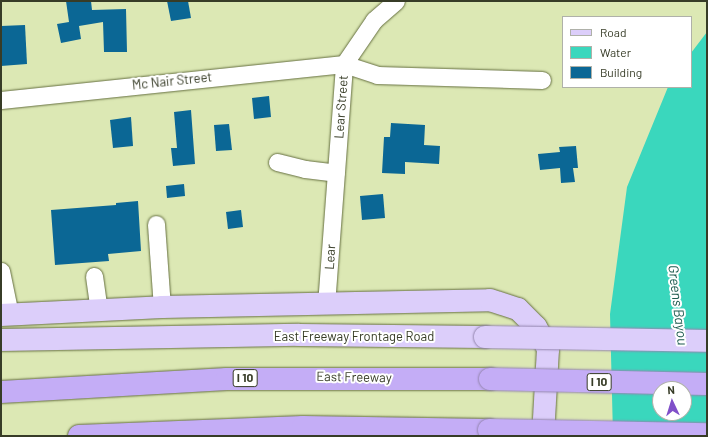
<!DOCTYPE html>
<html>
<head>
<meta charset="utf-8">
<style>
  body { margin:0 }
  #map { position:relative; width:708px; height:437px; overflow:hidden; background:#dce8b4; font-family:Barlow,sans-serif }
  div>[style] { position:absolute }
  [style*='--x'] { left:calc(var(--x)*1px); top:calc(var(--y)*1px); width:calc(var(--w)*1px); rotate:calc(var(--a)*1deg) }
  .water>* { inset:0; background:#3ad7bd }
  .building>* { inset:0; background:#0b6795 }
  .roads { filter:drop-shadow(0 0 1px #667041) drop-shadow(0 0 1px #667041) }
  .minor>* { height:17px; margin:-8.5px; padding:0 8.5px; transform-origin:8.5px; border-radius:8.5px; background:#fff }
  .major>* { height:22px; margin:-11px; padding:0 11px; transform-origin:11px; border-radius:11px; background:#dccefa }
  .highway>* { height:22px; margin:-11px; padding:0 11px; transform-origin:11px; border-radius:11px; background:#c4adf6 }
  .bridges { filter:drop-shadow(0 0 1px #9385ae) drop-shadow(0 0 1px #9385ae) }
  .major-bridge>* { height:22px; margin:-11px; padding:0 11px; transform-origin:11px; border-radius:11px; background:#dccefa }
  .highway-bridge>* { height:22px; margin:-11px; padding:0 11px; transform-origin:11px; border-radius:11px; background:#c4adf6 }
  span { translate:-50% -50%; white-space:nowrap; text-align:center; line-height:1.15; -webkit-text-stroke:4px #fff; paint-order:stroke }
  .shield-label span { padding:1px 3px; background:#fff; border:1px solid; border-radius:3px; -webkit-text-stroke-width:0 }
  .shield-label { font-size:12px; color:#373c27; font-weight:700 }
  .street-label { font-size:13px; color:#373c27 }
  .water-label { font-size:14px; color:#1c5a4e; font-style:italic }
  .frame { position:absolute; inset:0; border:2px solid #373c27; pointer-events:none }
  .legend { position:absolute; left:562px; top:16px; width:130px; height:72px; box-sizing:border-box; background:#fff; border:1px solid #afb1a9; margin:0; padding:5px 7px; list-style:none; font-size:12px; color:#373c27 }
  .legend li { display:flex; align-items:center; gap:8px; height:20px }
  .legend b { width:20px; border:1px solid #afb1a9 }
  .north { position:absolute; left:652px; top:381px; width:40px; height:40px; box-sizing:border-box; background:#fff; border:1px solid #afb1a9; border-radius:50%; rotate:356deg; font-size:11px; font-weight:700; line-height:16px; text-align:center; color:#373c27 }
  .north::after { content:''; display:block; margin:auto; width:14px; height:18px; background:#8050c9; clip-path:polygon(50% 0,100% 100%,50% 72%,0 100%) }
</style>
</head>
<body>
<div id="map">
  <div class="water">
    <div style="clip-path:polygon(evenodd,707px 32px,707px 436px,613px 436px,610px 314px,627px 187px,668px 87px,691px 87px,691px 53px,707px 32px,660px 389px,684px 389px,684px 413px,660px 413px,660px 389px)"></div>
  </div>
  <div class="building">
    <div style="clip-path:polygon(66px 1px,91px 1px,92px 10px,126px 9px,127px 52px,104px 52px,103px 22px,79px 26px,81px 39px,61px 43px,57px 24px,69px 22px)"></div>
    <div style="clip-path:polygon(167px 1px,188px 1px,191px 18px,171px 21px)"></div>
    <div style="clip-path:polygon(25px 25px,27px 64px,1px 66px,1px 26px)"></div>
    <div style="clip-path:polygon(269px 96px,271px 117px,254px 119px,252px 98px)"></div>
    <div style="clip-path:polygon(191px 110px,195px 164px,173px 166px,171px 148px,177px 148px,174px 112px)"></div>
    <div style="clip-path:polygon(131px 117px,133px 146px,113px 148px,110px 120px)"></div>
    <div style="clip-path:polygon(391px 123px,425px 125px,424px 145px,440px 146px,439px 164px,405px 162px,405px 174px,382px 173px,384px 137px,390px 137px)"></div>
    <div style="clip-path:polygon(229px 124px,232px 150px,216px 151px,214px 125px)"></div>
    <div style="clip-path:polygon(576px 146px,578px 168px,573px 168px,575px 182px,561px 183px,560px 168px,540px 170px,538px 154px,560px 152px,559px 147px)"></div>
    <div style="clip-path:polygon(184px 184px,185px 196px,167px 198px,166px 186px)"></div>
    <div style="clip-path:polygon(383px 194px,385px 218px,362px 220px,360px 196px)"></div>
    <div style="clip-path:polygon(138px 201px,141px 251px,108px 254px,109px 261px,55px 265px,51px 210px,116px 205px,116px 203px)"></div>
    <div style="clip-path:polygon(241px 210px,243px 227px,228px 229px,226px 212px)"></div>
  </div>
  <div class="roads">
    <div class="minor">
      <div style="--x:1;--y:100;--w:345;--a:-6"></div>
      <div style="--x:344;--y:64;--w:35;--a:18"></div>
      <div style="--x:377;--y:75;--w:165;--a:1.7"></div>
      <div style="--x:277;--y:162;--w:29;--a:14"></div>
      <div style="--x:305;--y:169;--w:31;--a:7"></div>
      <div style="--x:156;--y:224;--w:83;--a:85.9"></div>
      <div style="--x:1;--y:271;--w:45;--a:78.4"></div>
      <div style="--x:94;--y:276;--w:34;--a:82"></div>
      <div style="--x:326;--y:305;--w:242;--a:-85.7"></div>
      <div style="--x:344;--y:64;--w:53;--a:-55.7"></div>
      <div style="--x:374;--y:20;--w:29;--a:-41"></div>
    </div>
    <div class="major">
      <div style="--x:1;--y:315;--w:161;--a:-2.8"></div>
      <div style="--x:162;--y:307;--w:328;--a:-1.2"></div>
      <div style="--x:490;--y:300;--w:29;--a:18"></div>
      <div style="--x:518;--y:309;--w:25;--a:45"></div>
      <div style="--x:536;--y:327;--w:25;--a:61"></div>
      <div style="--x:548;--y:349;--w:87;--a:93.3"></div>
      <div style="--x:1;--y:340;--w:298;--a:-1"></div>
      <div style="--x:299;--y:335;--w:186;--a:0.6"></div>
    </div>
    <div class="highway">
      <div style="--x:1;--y:392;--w:226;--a:-3.3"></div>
      <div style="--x:227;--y:379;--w:263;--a:0"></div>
      <div style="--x:79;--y:436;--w:224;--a:-2.3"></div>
      <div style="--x:303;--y:427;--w:186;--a:0.9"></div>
    </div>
  </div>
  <div class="bridges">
    <div class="major-bridge">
      <div style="--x:485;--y:337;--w:222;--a:1"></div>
    </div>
    <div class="highway-bridge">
      <div style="--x:490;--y:379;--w:217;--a:1.3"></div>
      <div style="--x:489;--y:430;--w:218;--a:1.1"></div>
    </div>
  </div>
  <div class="shield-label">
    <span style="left:245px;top:378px">I 10</span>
    <span style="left:599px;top:382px">I 10</span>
  </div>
  <div class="street-label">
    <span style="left:172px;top:81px;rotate:-6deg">Mc Nair Street</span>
    <span style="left:341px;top:107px;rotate:-86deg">Lear Street</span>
    <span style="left:330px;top:257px;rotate:-86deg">Lear</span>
    <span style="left:354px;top:336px">East Freeway Frontage Road</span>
    <span style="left:354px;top:377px;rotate:1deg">East Freeway</span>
  </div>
  <div class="water-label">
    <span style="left:678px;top:305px;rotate:83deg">Greens Bayou</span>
  </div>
  <div class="frame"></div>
  <ul class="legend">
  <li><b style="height:5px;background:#dccefa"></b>Road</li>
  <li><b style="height:11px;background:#3ad7bd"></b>Water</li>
  <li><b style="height:11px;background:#0b6795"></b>Building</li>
  </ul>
  <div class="north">N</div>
</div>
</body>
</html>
